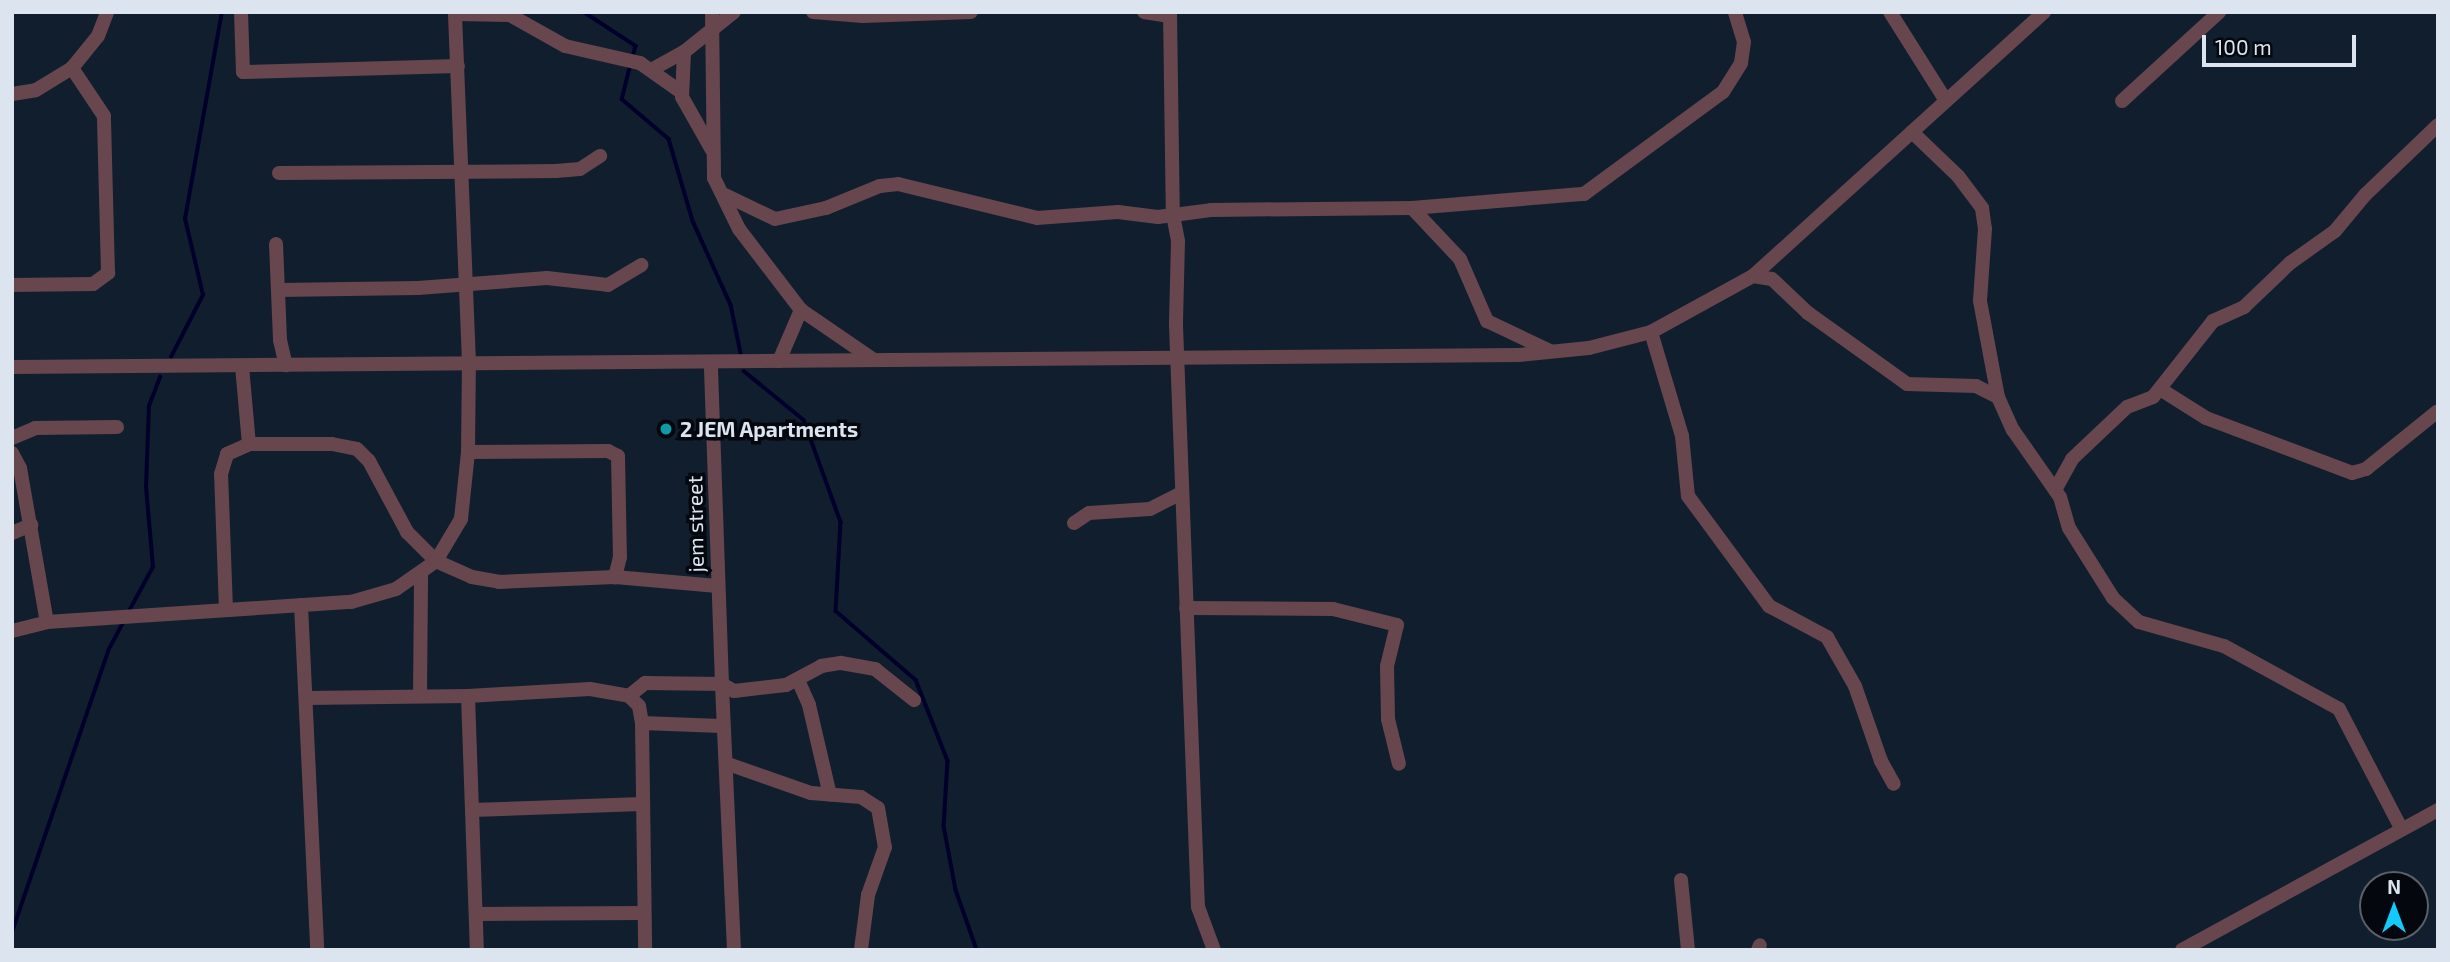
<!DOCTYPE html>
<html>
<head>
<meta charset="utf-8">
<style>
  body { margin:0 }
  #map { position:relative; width:2450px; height:962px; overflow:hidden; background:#111e2d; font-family:"Exo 2",sans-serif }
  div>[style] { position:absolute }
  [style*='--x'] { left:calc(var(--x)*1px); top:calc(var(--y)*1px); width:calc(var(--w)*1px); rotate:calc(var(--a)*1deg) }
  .stream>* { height:3.5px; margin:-1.75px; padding:0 1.75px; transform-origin:1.75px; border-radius:1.75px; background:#00002b }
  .minor>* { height:14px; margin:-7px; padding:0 7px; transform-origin:7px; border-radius:7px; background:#67464e }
  .dots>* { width:19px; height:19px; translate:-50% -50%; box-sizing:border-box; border:4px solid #04080e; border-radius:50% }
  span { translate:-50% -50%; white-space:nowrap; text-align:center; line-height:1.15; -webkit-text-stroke:7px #04080e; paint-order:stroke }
  .poi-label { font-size:21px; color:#dbe4ef; font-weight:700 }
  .left { translate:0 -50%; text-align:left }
  .street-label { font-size:21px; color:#dbe4ef }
  .frame { position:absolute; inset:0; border:14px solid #dbe4ef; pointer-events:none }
  .north { position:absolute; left:2359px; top:871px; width:70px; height:70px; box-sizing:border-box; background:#04080e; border:2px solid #5a6068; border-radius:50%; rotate:0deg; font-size:19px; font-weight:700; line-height:28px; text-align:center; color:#dbe4ef }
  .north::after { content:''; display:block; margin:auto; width:24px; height:32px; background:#12cafb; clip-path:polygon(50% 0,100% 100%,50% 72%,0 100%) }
  .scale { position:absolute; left:2202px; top:35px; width:154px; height:32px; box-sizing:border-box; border:4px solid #dbe4ef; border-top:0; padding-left:9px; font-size:21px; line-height:24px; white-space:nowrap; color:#dbe4ef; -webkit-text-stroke:5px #04080e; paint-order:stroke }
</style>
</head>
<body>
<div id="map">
  <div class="stream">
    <div style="--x:584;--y:12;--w:62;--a:33.2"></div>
    <div style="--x:636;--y:46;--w:11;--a:105"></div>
    <div style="--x:631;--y:64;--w:36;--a:104"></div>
    <div style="--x:622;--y:99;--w:62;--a:40.4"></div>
    <div style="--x:669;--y:139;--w:85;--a:73.7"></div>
    <div style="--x:693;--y:221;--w:92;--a:65.7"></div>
    <div style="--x:731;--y:305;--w:49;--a:78.2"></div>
    <div style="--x:171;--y:357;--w:70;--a:-62.7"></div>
    <div style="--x:203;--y:295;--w:78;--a:-103.3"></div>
    <div style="--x:185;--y:219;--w:210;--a:-79.9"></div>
    <div style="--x:744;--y:371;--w:77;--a:39.2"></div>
    <div style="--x:804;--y:420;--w:109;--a:70.1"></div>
    <div style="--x:841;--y:522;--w:89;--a:93.2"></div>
    <div style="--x:836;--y:611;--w:106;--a:40.8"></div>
    <div style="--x:916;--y:680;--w:87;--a:68.4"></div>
    <div style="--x:948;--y:761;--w:65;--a:93.5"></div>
    <div style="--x:944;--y:826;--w:65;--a:79.4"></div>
    <div style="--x:956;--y:890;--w:64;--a:70.7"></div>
    <div style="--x:129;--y:611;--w:50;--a:-61.4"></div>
    <div style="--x:153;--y:567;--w:80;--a:-95"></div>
    <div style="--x:146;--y:487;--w:81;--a:-87.9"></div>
    <div style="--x:149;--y:406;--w:31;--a:-69"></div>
    <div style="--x:12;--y:932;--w:297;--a:-71.1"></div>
    <div style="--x:108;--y:651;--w:34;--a:-62"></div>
  </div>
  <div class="minor">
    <div style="--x:241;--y:12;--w:60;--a:88.1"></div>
    <div style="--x:243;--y:72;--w:215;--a:-1.6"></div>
    <div style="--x:712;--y:12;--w:166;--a:89.3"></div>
    <div style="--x:714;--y:178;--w:57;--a:63.9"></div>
    <div style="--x:739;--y:229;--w:102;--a:52.6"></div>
    <div style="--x:801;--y:310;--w:88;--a:34.4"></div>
    <div style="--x:813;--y:12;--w:50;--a:4.6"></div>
    <div style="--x:863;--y:16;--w:108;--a:-2.1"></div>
    <div style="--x:1144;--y:12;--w:26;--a:9"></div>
    <div style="--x:1170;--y:12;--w:203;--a:89.2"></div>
    <div style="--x:1173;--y:215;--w:26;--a:79"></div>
    <div style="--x:1178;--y:241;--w:84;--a:91.4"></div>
    <div style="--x:1176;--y:325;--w:582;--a:87.84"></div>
    <div style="--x:1198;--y:907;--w:46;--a:69.6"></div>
    <div style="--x:1890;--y:12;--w:105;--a:57.8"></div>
    <div style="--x:455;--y:14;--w:55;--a:1"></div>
    <div style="--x:510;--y:15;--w:63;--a:29.4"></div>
    <div style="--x:565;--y:46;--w:77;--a:12.8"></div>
    <div style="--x:640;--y:63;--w:50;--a:35.3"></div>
    <div style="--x:684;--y:52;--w:45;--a:92.5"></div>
    <div style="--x:682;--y:97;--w:61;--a:60.5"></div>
    <div style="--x:651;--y:70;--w:38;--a:-29"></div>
    <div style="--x:684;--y:52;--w:64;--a:-38.7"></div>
    <div style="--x:12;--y:94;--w:24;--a:-9"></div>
    <div style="--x:36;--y:90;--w:42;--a:-31.4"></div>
    <div style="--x:72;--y:68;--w:41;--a:-50.9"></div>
    <div style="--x:98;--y:36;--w:26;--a:-69"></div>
    <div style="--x:2122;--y:101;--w:132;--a:-42.5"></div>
    <div style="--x:1912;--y:132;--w:64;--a:43.7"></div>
    <div style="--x:1958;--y:176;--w:40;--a:53"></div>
    <div style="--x:1982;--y:208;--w:21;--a:82"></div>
    <div style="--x:1985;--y:229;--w:72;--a:94"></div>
    <div style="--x:1980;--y:301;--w:98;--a:79.4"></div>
    <div style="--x:279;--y:173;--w:277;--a:-0.4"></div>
    <div style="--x:556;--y:171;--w:24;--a:-5"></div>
    <div style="--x:580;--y:169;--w:24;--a:-33"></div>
    <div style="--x:725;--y:195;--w:55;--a:25.6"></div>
    <div style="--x:775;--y:219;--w:52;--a:-12.2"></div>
    <div style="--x:826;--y:208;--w:58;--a:-22.2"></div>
    <div style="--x:880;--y:186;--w:18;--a:-6"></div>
    <div style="--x:898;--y:184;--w:143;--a:13.7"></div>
    <div style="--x:1037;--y:218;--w:81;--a:-4.2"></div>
    <div style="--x:1118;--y:212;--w:40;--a:7.1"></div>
    <div style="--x:1158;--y:217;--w:53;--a:-7.5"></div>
    <div style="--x:1211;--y:210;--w:201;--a:-0.6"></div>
    <div style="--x:1412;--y:208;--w:173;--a:-4.7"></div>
    <div style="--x:1584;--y:194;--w:172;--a:-36.3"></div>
    <div style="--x:1723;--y:92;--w:34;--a:-58"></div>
    <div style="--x:1741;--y:63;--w:21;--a:-82"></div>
    <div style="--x:1744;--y:42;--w:31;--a:-107"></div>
    <div style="--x:1412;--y:208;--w:70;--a:46.7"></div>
    <div style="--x:1460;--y:259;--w:68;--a:66.5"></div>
    <div style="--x:1487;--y:321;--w:70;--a:25.5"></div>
    <div style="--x:276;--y:244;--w:96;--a:87.6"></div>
    <div style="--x:280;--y:340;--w:26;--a:77"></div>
    <div style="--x:1753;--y:276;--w:19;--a:9"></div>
    <div style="--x:1772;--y:279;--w:50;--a:43.4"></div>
    <div style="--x:1808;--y:313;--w:122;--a:35.6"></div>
    <div style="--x:1907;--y:384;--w:69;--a:1.7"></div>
    <div style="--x:1976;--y:386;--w:25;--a:27"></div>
    <div style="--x:1998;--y:397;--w:36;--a:66"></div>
    <div style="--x:2013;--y:430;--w:82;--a:55"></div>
    <div style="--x:2060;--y:497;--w:32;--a:74"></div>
    <div style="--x:2069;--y:528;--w:83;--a:57.8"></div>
    <div style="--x:2113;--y:598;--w:35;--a:43"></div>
    <div style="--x:2139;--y:622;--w:88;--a:15.8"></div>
    <div style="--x:2224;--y:646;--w:131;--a:28.7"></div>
    <div style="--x:2339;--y:709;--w:136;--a:62.5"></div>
    <div style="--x:12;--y:285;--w:81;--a:-0.7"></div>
    <div style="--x:93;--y:284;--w:19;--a:-36"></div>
    <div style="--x:108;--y:273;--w:157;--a:-91.5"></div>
    <div style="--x:104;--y:116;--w:58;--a:-123.7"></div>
    <div style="--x:278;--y:290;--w:140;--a:-0.8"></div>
    <div style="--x:418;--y:288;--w:129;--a:-4.4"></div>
    <div style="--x:547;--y:278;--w:61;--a:6.5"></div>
    <div style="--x:608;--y:285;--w:39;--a:-31"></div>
    <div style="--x:1651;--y:332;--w:109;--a:73.4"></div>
    <div style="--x:1682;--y:436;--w:60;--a:84.3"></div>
    <div style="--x:1688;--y:496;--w:137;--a:53.6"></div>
    <div style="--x:1769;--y:606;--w:66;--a:28.1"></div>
    <div style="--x:1827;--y:637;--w:56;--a:60.3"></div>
    <div style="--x:1855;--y:686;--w:79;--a:70.9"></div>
    <div style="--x:1881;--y:761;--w:26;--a:61"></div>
    <div style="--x:779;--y:361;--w:56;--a:-66.7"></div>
    <div style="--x:242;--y:366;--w:78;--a:84.9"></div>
    <div style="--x:12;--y:367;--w:1507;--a:-0.46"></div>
    <div style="--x:1519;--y:355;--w:70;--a:-5.7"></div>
    <div style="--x:1589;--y:348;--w:64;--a:-14.5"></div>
    <div style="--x:1651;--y:332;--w:116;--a:-28.8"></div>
    <div style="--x:1753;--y:276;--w:393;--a:-42.2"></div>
    <div style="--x:2160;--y:389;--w:54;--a:32.2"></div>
    <div style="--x:2206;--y:418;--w:156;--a:20.6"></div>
    <div style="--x:2352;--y:473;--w:15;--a:-16"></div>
    <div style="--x:2366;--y:469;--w:92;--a:-38.9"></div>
    <div style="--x:12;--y:438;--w:25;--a:-23"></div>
    <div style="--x:35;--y:428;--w:82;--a:-0.7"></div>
    <div style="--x:468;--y:452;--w:140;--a:-0.4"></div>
    <div style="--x:608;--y:451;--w:11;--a:27"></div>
    <div style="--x:618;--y:456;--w:101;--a:88.9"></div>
    <div style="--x:620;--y:557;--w:21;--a:104"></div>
    <div style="--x:12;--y:453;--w:17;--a:62"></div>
    <div style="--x:20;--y:468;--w:156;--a:80.1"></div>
    <div style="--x:2055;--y:490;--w:35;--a:-61"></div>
    <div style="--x:2072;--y:459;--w:76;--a:-43.4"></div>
    <div style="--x:2127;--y:407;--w:28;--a:-21"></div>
    <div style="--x:2153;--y:397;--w:97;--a:-51.7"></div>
    <div style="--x:2213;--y:321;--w:34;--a:-24"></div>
    <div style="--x:2244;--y:307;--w:64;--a:-43.7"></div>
    <div style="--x:2290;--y:263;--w:55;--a:-35.4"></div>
    <div style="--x:2335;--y:231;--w:47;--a:-50.2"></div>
    <div style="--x:2365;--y:195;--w:101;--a:-43.8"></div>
    <div style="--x:1074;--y:523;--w:18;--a:-34"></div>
    <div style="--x:1089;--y:513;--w:61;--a:-3.8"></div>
    <div style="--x:1150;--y:509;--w:36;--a:-27"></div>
    <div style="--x:12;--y:533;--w:21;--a:-23"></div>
    <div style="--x:301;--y:605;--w:345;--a:87.3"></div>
    <div style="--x:1186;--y:608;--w:147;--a:0.4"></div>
    <div style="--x:1333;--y:609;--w:66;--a:14"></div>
    <div style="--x:1397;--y:625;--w:42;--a:103.7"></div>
    <div style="--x:1387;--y:666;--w:53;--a:88.9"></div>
    <div style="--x:1388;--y:719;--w:46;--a:76.3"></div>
    <div style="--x:226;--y:609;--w:135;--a:-92.1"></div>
    <div style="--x:221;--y:474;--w:21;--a:-73"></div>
    <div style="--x:227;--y:454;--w:24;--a:-24"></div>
    <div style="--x:249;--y:444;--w:83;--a:0"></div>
    <div style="--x:332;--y:444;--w:25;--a:11"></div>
    <div style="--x:357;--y:449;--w:17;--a:45"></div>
    <div style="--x:369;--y:461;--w:81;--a:61.8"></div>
    <div style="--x:407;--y:532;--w:41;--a:45"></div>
    <div style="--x:436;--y:561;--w:39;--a:24"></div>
    <div style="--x:472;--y:577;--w:27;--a:10"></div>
    <div style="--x:499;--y:582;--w:116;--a:-2.5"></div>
    <div style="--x:615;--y:577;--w:103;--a:5"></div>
    <div style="--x:12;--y:631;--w:36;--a:-14"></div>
    <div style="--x:47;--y:622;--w:305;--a:-3.8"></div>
    <div style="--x:351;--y:602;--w:47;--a:-16.1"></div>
    <div style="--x:396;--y:589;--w:49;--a:-35"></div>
    <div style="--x:436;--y:561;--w:49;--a:-59.2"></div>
    <div style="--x:461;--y:519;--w:67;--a:-84"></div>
    <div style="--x:468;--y:452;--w:89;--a:-89.4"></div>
    <div style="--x:469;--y:363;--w:351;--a:-92.3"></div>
    <div style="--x:798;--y:680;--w:27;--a:66"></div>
    <div style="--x:809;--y:705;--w:92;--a:76.9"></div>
    <div style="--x:420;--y:696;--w:121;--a:-89.5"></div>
    <div style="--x:468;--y:696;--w:254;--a:88"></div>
    <div style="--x:629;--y:696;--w:21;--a:-39"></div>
    <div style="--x:645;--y:683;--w:77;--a:0.7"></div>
    <div style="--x:722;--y:684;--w:321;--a:-92"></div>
    <div style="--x:306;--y:698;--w:162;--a:-0.7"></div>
    <div style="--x:468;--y:696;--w:122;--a:-3.3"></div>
    <div style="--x:590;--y:689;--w:40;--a:10"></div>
    <div style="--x:629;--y:696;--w:14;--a:45"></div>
    <div style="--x:639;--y:706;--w:17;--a:80"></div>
    <div style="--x:642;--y:723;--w:227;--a:89.2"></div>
    <div style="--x:642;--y:723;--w:79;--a:2.2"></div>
    <div style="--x:728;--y:764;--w:88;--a:19.3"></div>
    <div style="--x:811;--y:793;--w:50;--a:4.6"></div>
    <div style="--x:861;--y:797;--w:20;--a:33"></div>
    <div style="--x:878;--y:808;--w:40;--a:80"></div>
    <div style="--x:885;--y:847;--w:51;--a:109.5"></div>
    <div style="--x:868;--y:895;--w:55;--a:97.3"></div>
    <div style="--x:472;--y:810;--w:170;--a:-2"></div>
    <div style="--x:1681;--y:880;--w:70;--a:84.3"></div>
    <div style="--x:476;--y:914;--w:168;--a:-0.3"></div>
    <div style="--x:734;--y:950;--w:266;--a:-92.6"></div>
    <div style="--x:722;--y:684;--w:14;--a:30"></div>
    <div style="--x:734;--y:691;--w:52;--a:-6.6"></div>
    <div style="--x:786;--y:685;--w:40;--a:-28"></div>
    <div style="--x:821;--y:666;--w:20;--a:-9"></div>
    <div style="--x:841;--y:663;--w:35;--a:10"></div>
    <div style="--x:875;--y:669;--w:50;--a:38.5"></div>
    <div style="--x:1758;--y:950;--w:5;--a:-68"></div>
    <div style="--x:2182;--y:950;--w:292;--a:-28.7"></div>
  </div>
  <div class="dots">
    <div style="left:666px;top:429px;background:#0f9aa8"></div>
  </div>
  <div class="poi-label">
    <span class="left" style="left:680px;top:429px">2 JEM Apartments</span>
  </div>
  <div class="street-label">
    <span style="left:695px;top:524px;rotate:-91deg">jem street</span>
  </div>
  <div class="frame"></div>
  <div class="north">N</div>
  <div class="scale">100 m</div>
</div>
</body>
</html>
